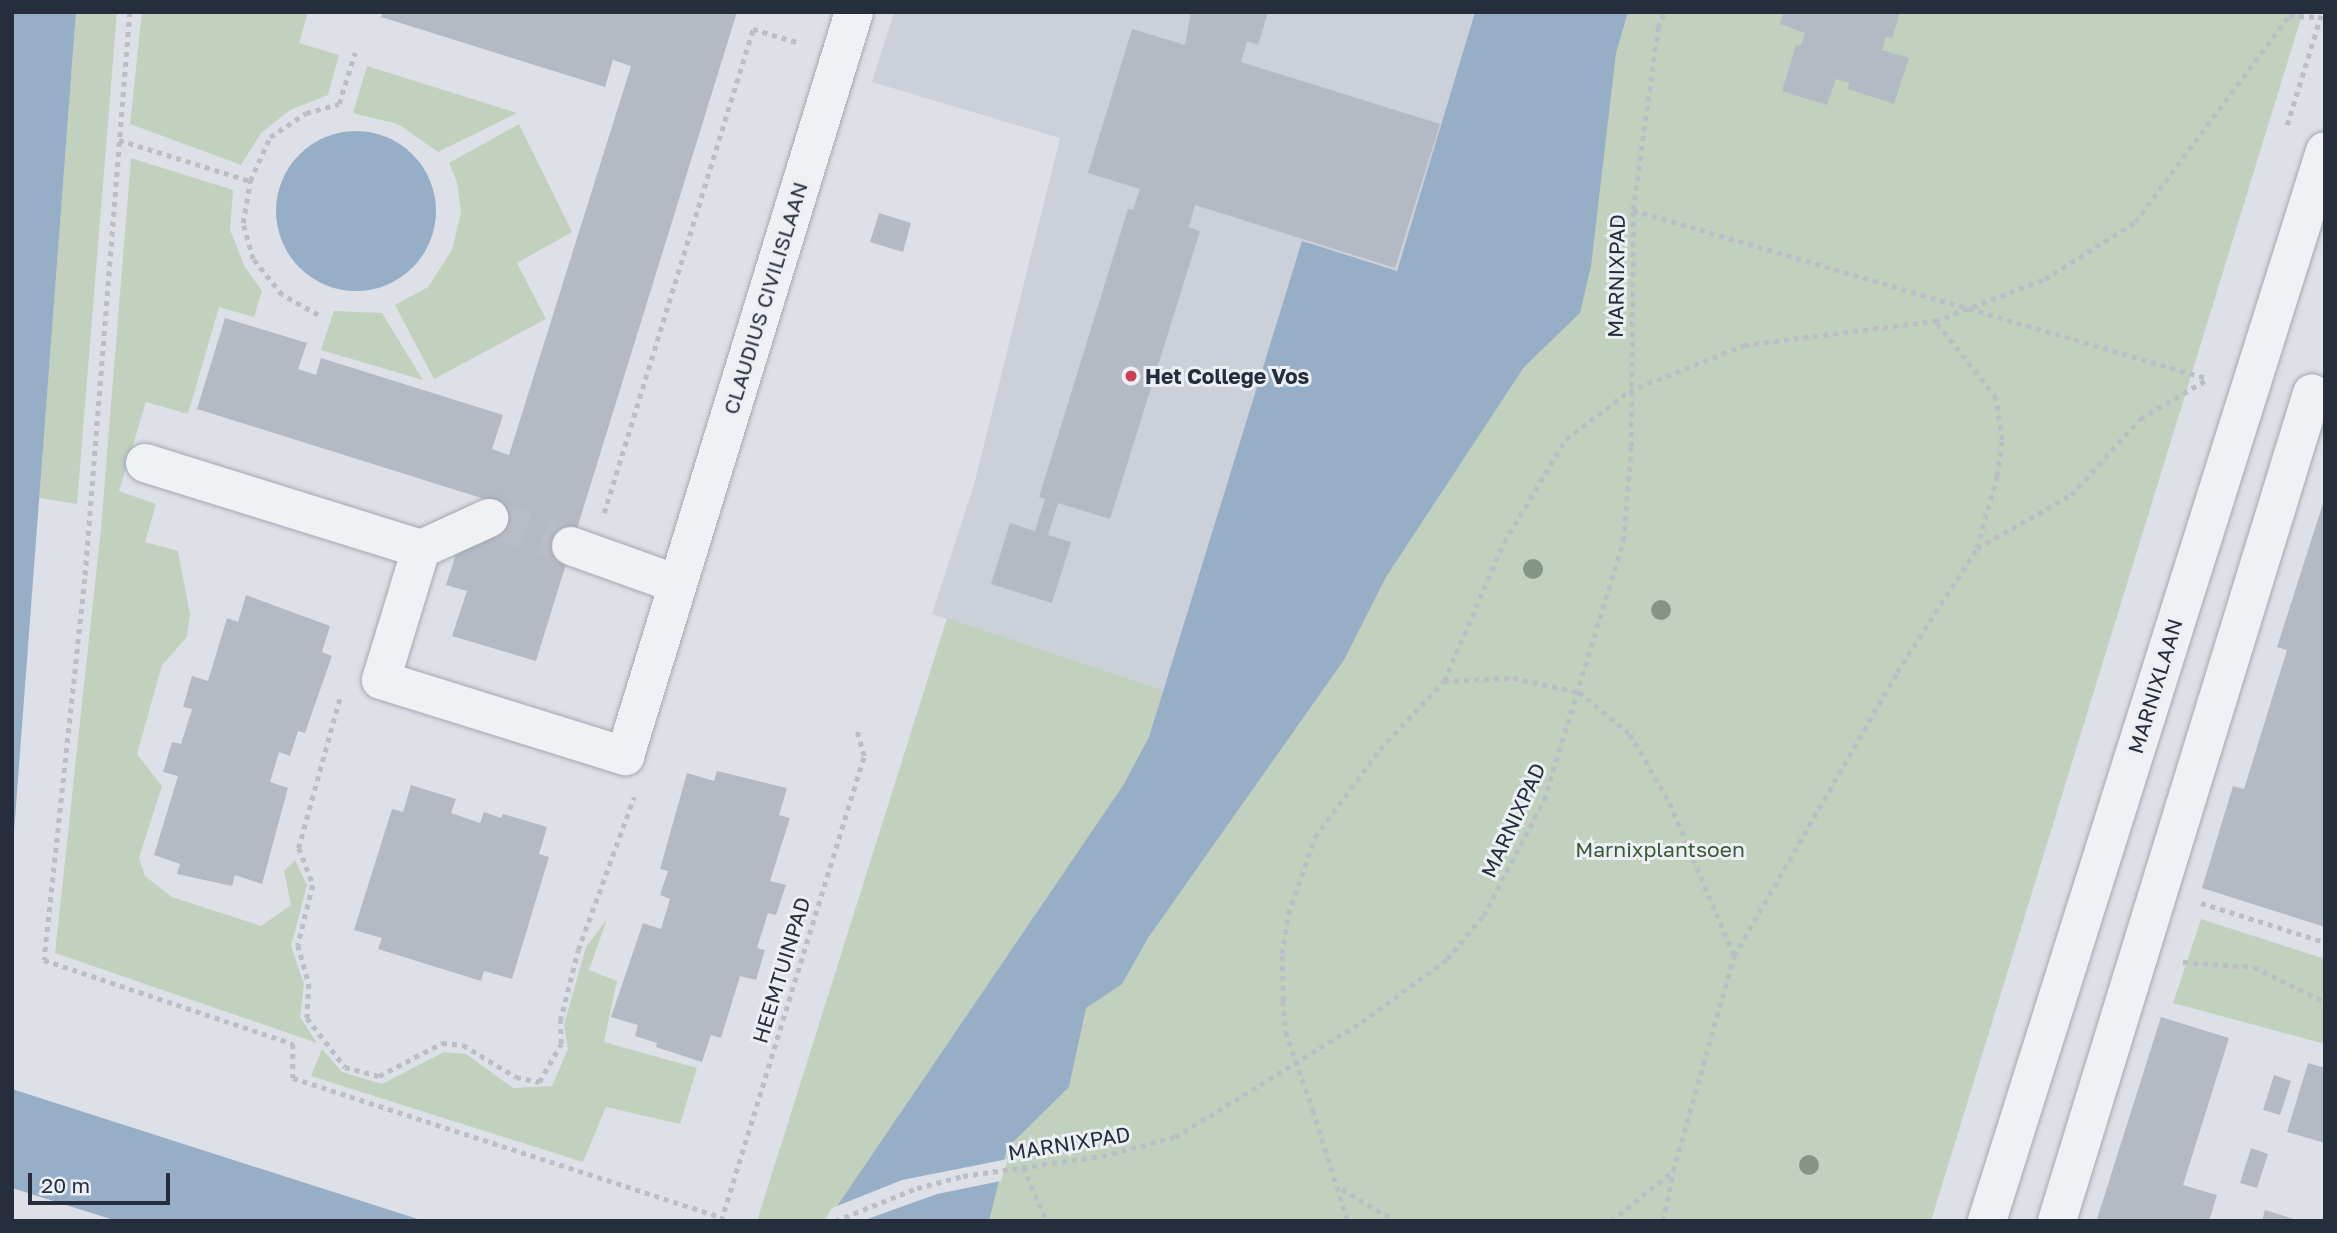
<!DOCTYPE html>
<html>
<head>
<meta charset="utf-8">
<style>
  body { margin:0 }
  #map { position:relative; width:2337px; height:1233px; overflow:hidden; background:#dde1e7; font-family:"Golos Text",sans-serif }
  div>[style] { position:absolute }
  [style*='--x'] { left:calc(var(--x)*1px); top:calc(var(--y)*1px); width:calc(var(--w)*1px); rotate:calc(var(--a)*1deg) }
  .built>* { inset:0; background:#cbd0d9 }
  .green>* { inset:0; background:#c2d1be }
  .water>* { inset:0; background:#97aec7 }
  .round { border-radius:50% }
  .pier>* { inset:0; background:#dde1e7 }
  .building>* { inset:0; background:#b4bac3 }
  .minor-tunnel>* { height:38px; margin-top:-19px; transform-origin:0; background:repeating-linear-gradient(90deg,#b8bdc5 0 38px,transparent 0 57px) }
  .path>* { height:4.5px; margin-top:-2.25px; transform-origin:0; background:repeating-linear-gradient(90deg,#bbbec5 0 5px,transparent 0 10px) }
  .roads { filter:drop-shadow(0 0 2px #a2a8b1) drop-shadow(0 0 2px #a2a8b1) }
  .minor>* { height:38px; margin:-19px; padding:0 19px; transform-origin:19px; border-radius:19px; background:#eff1f5 }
  .path-bridge>* { height:4.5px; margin-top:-2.25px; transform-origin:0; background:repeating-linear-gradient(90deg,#bbbec5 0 5px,transparent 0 10px) }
  .trees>* { width:20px; height:20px; margin:-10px; border-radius:50%; background:#839685 }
  .dots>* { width:19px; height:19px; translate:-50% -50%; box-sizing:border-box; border:4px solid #eceff4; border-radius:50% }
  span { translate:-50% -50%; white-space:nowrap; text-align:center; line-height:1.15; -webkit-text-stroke:6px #eceff4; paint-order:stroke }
  .street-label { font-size:21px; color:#262e3d }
  .poi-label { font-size:21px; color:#262e3d; font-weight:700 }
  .left { translate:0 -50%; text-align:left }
  .park-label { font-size:21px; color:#3a5934 }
  .frame { position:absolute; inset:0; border:14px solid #262e3d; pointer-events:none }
  .scale { position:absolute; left:28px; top:1173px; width:142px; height:32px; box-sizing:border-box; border:4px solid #262e3d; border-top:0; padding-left:9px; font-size:21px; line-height:24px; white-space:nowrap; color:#262e3d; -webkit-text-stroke:5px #eceff4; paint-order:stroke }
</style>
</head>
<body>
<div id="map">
  <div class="built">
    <div style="clip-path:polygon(894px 12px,1475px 12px,1397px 271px,1302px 242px,1164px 690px,932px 614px,975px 481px,1060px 138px,872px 82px)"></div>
  </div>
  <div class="green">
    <div style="clip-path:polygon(76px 12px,117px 12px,77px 504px,39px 498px)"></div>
    <div style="clip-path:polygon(142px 12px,308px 12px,299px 43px,339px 55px,328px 95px,290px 110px,261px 133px,241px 165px,130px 124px)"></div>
    <div style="clip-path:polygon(1580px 12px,2303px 12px,1931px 1221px,757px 1221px,947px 618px,1164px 690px,1344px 660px)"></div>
    <div style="clip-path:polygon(367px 66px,517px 113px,438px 152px,398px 124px,353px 113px)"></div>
    <div style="clip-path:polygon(519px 124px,572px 232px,517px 263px,546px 319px,434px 379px,395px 305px,428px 287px,452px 250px,461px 213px,457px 182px,449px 163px)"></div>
    <div style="clip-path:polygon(131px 158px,233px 190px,230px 230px,245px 267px,262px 291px,254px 317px,219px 307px,188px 414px,146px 402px,119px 491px,156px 504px,145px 542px,178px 551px,190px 614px,187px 637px,162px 665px,137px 754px,162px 786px,139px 858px,145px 876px,172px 897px,261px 926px,291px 905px,284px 871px,295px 860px,307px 885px,291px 946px,304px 984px,300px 1017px,317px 1043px,55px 953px,101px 528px)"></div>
    <div style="clip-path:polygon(334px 311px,382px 313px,423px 380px,321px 350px)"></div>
    <div style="clip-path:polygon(607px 919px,589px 970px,617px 981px,604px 1042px,697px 1068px,680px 1124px,606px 1107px,583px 1162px,311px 1076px,322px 1049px,342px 1072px,382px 1084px,444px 1052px,466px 1054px,513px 1088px,552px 1086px,568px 1049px,564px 1025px,586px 947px)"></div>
    <div style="clip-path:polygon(2201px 919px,2325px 959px,2325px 1044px,2173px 1003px)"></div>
  </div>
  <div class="water">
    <div style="clip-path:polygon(12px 12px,76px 12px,12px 858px)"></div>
    <div style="clip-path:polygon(1475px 12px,1628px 12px,1616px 53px,1591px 266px,1580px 313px,1524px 367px,1386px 577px,1344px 660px,1148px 938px,1122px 984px,1086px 1008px,1069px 1087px,1007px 1148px,989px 1221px,827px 1221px,1124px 784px,1149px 737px,1302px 241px,1397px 271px)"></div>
    <div class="round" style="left:276px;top:131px;width:160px;height:160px"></div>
    <div style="clip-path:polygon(12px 1089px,424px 1221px,117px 1221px,12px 1188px)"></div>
  </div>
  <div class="pier">
    <div style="clip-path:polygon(1008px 1159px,1001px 1181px,937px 1194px,862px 1221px,824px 1221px,832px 1208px,902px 1180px)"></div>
  </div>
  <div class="building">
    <div style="clip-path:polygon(383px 12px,737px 12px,536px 661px,452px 636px,467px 591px,446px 585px,461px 538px,482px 544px,494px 502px,197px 409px,225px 318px,307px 343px,298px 369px,316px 375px,321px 358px,503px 415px,492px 449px,509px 455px,631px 66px,613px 60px,605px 87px,381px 17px)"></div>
    <div style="clip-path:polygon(1191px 12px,1268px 12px,1258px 45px,1247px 41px,1241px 62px,1440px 124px,1395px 268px,1195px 205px,1189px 227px,1200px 231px,1110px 519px,1058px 503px,1048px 535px,1071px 542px,1052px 603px,991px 584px,1010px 523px,1035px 531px,1045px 499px,1039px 497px,1128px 209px,1133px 210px,1140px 189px,1088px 173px,1132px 29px,1185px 45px)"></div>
    <div style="clip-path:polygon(1784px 12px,1900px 12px,1892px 38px,1886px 37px,1882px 50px,1909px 58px,1894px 104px,1848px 89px,1849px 83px,1836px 79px,1827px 105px,1782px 91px,1796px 45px,1801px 46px,1805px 33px,1780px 24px)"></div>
    <div style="clip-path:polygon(879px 213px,911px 223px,903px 252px,870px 242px)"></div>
    <div style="clip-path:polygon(2325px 497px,2325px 927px,2202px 888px,2233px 786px,2244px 789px,2287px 650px,2277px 647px)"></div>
    <div style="clip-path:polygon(246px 595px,330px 626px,322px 652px,332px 656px,305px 733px,298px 731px,290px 756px,279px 752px,270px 782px,288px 788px,262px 884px,235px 875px,232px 886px,177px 874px,180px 864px,154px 855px,178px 776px,163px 772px,172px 742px,181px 744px,192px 709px,183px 707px,192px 676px,208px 681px,227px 618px,238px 622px)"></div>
    <div style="clip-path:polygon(717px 771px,787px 788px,779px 815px,790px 818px,770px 881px,786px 885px,776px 915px,768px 913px,757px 948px,765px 950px,756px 980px,740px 976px,721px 1038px,711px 1035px,702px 1062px,656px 1047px,657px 1043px,635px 1036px,638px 1025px,611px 1017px,643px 923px,661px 929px,670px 899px,660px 895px,668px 871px,660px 869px,687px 773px,714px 781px)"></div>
    <div style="clip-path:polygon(411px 785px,456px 799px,451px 813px,480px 823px,484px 812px,501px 818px,503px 814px,547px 827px,539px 854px,549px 857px,512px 979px,484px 971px,481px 981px,378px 949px,382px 938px,354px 930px,392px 809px,403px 812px)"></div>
    <div style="clip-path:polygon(2161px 1017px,2229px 1038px,2183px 1185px,2217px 1195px,2209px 1221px,2103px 1221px,2097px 1219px)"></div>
    <div style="clip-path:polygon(2308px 1063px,2325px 1068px,2325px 1143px,2287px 1132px)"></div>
    <div style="clip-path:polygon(2274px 1075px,2291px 1081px,2280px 1115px,2263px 1110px)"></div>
    <div style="clip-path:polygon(2251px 1148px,2268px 1154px,2257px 1188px,2240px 1183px)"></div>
    <div style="clip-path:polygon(2265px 1210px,2297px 1220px,2296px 1221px,2262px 1221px)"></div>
  </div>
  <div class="minor-tunnel">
    <div style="--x:489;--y:518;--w:87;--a:18.9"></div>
  </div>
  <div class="path">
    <div style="--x:130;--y:12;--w:569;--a:94.54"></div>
    <div style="--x:85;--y:579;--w:383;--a:96.1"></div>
    <div style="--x:44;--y:960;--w:263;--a:18.6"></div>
    <div style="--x:293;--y:1044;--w:34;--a:90"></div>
    <div style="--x:293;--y:1078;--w:450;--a:18"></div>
    <div style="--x:2287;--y:125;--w:118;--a:-72.8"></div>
    <div style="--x:119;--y:140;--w:137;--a:17.4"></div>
    <div style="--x:1633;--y:210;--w:600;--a:16.35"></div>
    <div style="--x:318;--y:315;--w:41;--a:-150.9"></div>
    <div style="--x:282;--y:295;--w:46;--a:-128.9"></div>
    <div style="--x:253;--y:259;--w:37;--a:-106"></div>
    <div style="--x:243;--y:223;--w:43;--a:-80.5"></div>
    <div style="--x:250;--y:181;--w:48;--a:-65.6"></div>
    <div style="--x:270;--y:137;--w:43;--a:-33.7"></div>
    <div style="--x:306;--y:113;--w:34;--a:-15"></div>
    <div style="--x:339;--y:104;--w:54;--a:-72.9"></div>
    <div style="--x:604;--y:513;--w:506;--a:-72.89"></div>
    <div style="--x:753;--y:29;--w:49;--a:16.6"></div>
    <div style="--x:1977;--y:548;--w:108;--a:-29.4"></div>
    <div style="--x:2071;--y:495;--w:103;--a:-47.8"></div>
    <div style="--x:2140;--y:419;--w:77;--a:-30.6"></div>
    <div style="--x:1444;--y:681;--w:151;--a:-66.7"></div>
    <div style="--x:1504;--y:542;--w:120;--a:-59"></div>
    <div style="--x:1566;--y:439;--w:79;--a:-37.3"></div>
    <div style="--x:1629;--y:391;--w:124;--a:-21.8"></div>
    <div style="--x:1744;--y:345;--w:193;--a:-7.2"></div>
    <div style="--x:340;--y:699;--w:155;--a:105.4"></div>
    <div style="--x:299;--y:848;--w:40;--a:69"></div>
    <div style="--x:313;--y:885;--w:62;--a:104"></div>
    <div style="--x:298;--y:945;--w:41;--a:74.2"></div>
    <div style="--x:309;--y:984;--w:34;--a:93"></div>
    <div style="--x:307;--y:1018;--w:62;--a:52.2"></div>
    <div style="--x:345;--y:1067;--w:35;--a:15"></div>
    <div style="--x:379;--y:1076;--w:71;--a:-27.6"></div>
    <div style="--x:442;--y:1043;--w:21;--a:5"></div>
    <div style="--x:463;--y:1045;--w:62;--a:31.1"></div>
    <div style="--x:516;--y:1077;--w:24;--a:12"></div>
    <div style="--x:539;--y:1082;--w:44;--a:-59.9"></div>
    <div style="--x:561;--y:1044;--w:23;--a:-92"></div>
    <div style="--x:560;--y:1021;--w:73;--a:-75.8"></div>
    <div style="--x:578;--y:950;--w:163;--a:-69.9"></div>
    <div style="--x:2201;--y:903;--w:130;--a:17.5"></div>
    <div style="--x:2183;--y:962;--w:71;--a:4"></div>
    <div style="--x:2254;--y:967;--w:79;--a:26.2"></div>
    <div style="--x:1283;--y:1001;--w:47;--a:-91.2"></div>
    <div style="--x:1282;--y:954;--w:40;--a:-81.5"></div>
    <div style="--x:1288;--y:914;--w:82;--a:-70.7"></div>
    <div style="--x:1315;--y:837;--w:109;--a:-53.5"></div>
    <div style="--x:1380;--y:749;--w:93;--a:-46.7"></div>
    <div style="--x:1444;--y:681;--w:69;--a:-2.5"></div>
    <div style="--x:1513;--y:678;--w:67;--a:12"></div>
    <div style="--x:1579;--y:692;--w:66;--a:39.5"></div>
    <div style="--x:1630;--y:734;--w:80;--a:59.9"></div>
    <div style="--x:1670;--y:803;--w:165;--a:67.2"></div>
    <div style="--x:1313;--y:1110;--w:116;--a:72.5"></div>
    <div style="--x:1023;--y:1167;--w:59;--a:66"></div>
    <div style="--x:1342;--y:1189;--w:62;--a:31.1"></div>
    <div style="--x:721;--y:1221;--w:486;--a:-72.9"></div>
    <div style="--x:864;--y:756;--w:29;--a:-106"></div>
    <div style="--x:835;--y:1221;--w:88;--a:-21.9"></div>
    <div style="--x:917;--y:1188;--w:48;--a:-14.6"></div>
    <div style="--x:963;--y:1176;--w:140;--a:-8.2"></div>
    <div style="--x:1102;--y:1156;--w:75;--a:-14.6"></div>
    <div style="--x:1175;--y:1137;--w:220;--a:-31.6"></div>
    <div style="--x:1362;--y:1022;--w:106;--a:-36.5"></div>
    <div style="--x:1447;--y:959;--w:56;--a:-50.1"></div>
    <div style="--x:1483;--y:916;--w:131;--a:-62.3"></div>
    <div style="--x:1544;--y:800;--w:271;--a:-73"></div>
    <div style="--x:1623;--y:541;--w:94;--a:-85.1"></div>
    <div style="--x:1631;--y:447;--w:237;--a:-89.5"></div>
    <div style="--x:1633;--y:210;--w:184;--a:-82.2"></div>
    <div style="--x:1658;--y:28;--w:17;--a:-69"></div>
    <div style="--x:1611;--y:1221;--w:80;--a:-38.9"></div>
    <div style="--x:1673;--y:1171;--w:223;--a:-74.2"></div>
    <div style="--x:1734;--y:956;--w:327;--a:-60.1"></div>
    <div style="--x:1897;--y:672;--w:148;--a:-57.2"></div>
    <div style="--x:1977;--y:548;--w:75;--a:-74.5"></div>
    <div style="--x:1997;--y:476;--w:36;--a:-82"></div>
    <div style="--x:2002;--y:440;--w:42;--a:-98.1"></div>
    <div style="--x:1996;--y:398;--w:98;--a:-128.4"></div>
    <div style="--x:1935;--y:321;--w:118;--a:-20.9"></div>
    <div style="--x:2045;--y:279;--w:107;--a:-32.3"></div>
    <div style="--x:2135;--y:222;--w:257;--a:-53.2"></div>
    <div style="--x:2289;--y:16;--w:32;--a:2"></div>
    <div style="--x:1663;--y:1221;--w:51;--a:-78.7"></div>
  </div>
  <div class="roads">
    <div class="minor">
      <div style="--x:145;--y:463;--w:289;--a:17.3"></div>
      <div style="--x:421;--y:549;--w:75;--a:-24.5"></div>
      <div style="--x:571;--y:546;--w:113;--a:19.7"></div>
      <div style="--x:421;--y:549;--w:137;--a:107"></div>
      <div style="--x:381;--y:680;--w:256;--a:17.3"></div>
      <div style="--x:625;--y:756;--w:778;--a:-72.89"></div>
      <div style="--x:1987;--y:1221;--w:1122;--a:-72.47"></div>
      <div style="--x:2057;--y:1221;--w:866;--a:-72.88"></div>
    </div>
  </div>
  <div class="path-bridge">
    <div style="--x:1283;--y:1001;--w:31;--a:84"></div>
    <div style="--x:1286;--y:1032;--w:83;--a:70.9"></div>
  </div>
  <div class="trees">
    <div style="left:1533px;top:569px"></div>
    <div style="left:1661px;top:610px"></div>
    <div style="left:1809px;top:1165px"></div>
  </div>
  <div class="dots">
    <div style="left:1131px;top:376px;background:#cd4054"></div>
  </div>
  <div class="street-label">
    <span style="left:1616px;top:276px;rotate:-89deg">MARNIXPAD</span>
    <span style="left:765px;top:298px;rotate:-73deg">CLAUDIUS CIVILISLAAN</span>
    <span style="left:2155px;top:686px;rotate:-73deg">MARNIXLAAN</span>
    <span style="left:1513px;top:820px;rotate:-65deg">MARNIXPAD</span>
    <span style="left:781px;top:970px;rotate:-73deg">HEEMTUINPAD</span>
    <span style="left:1069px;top:1143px;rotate:-9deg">MARNIXPAD</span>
  </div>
  <div class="poi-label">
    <span class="left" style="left:1145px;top:376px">Het College Vos</span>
  </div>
  <div class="park-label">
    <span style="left:1660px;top:849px">Marnixplantsoen</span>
  </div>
  <div class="frame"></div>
  <div class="scale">20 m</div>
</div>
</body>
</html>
